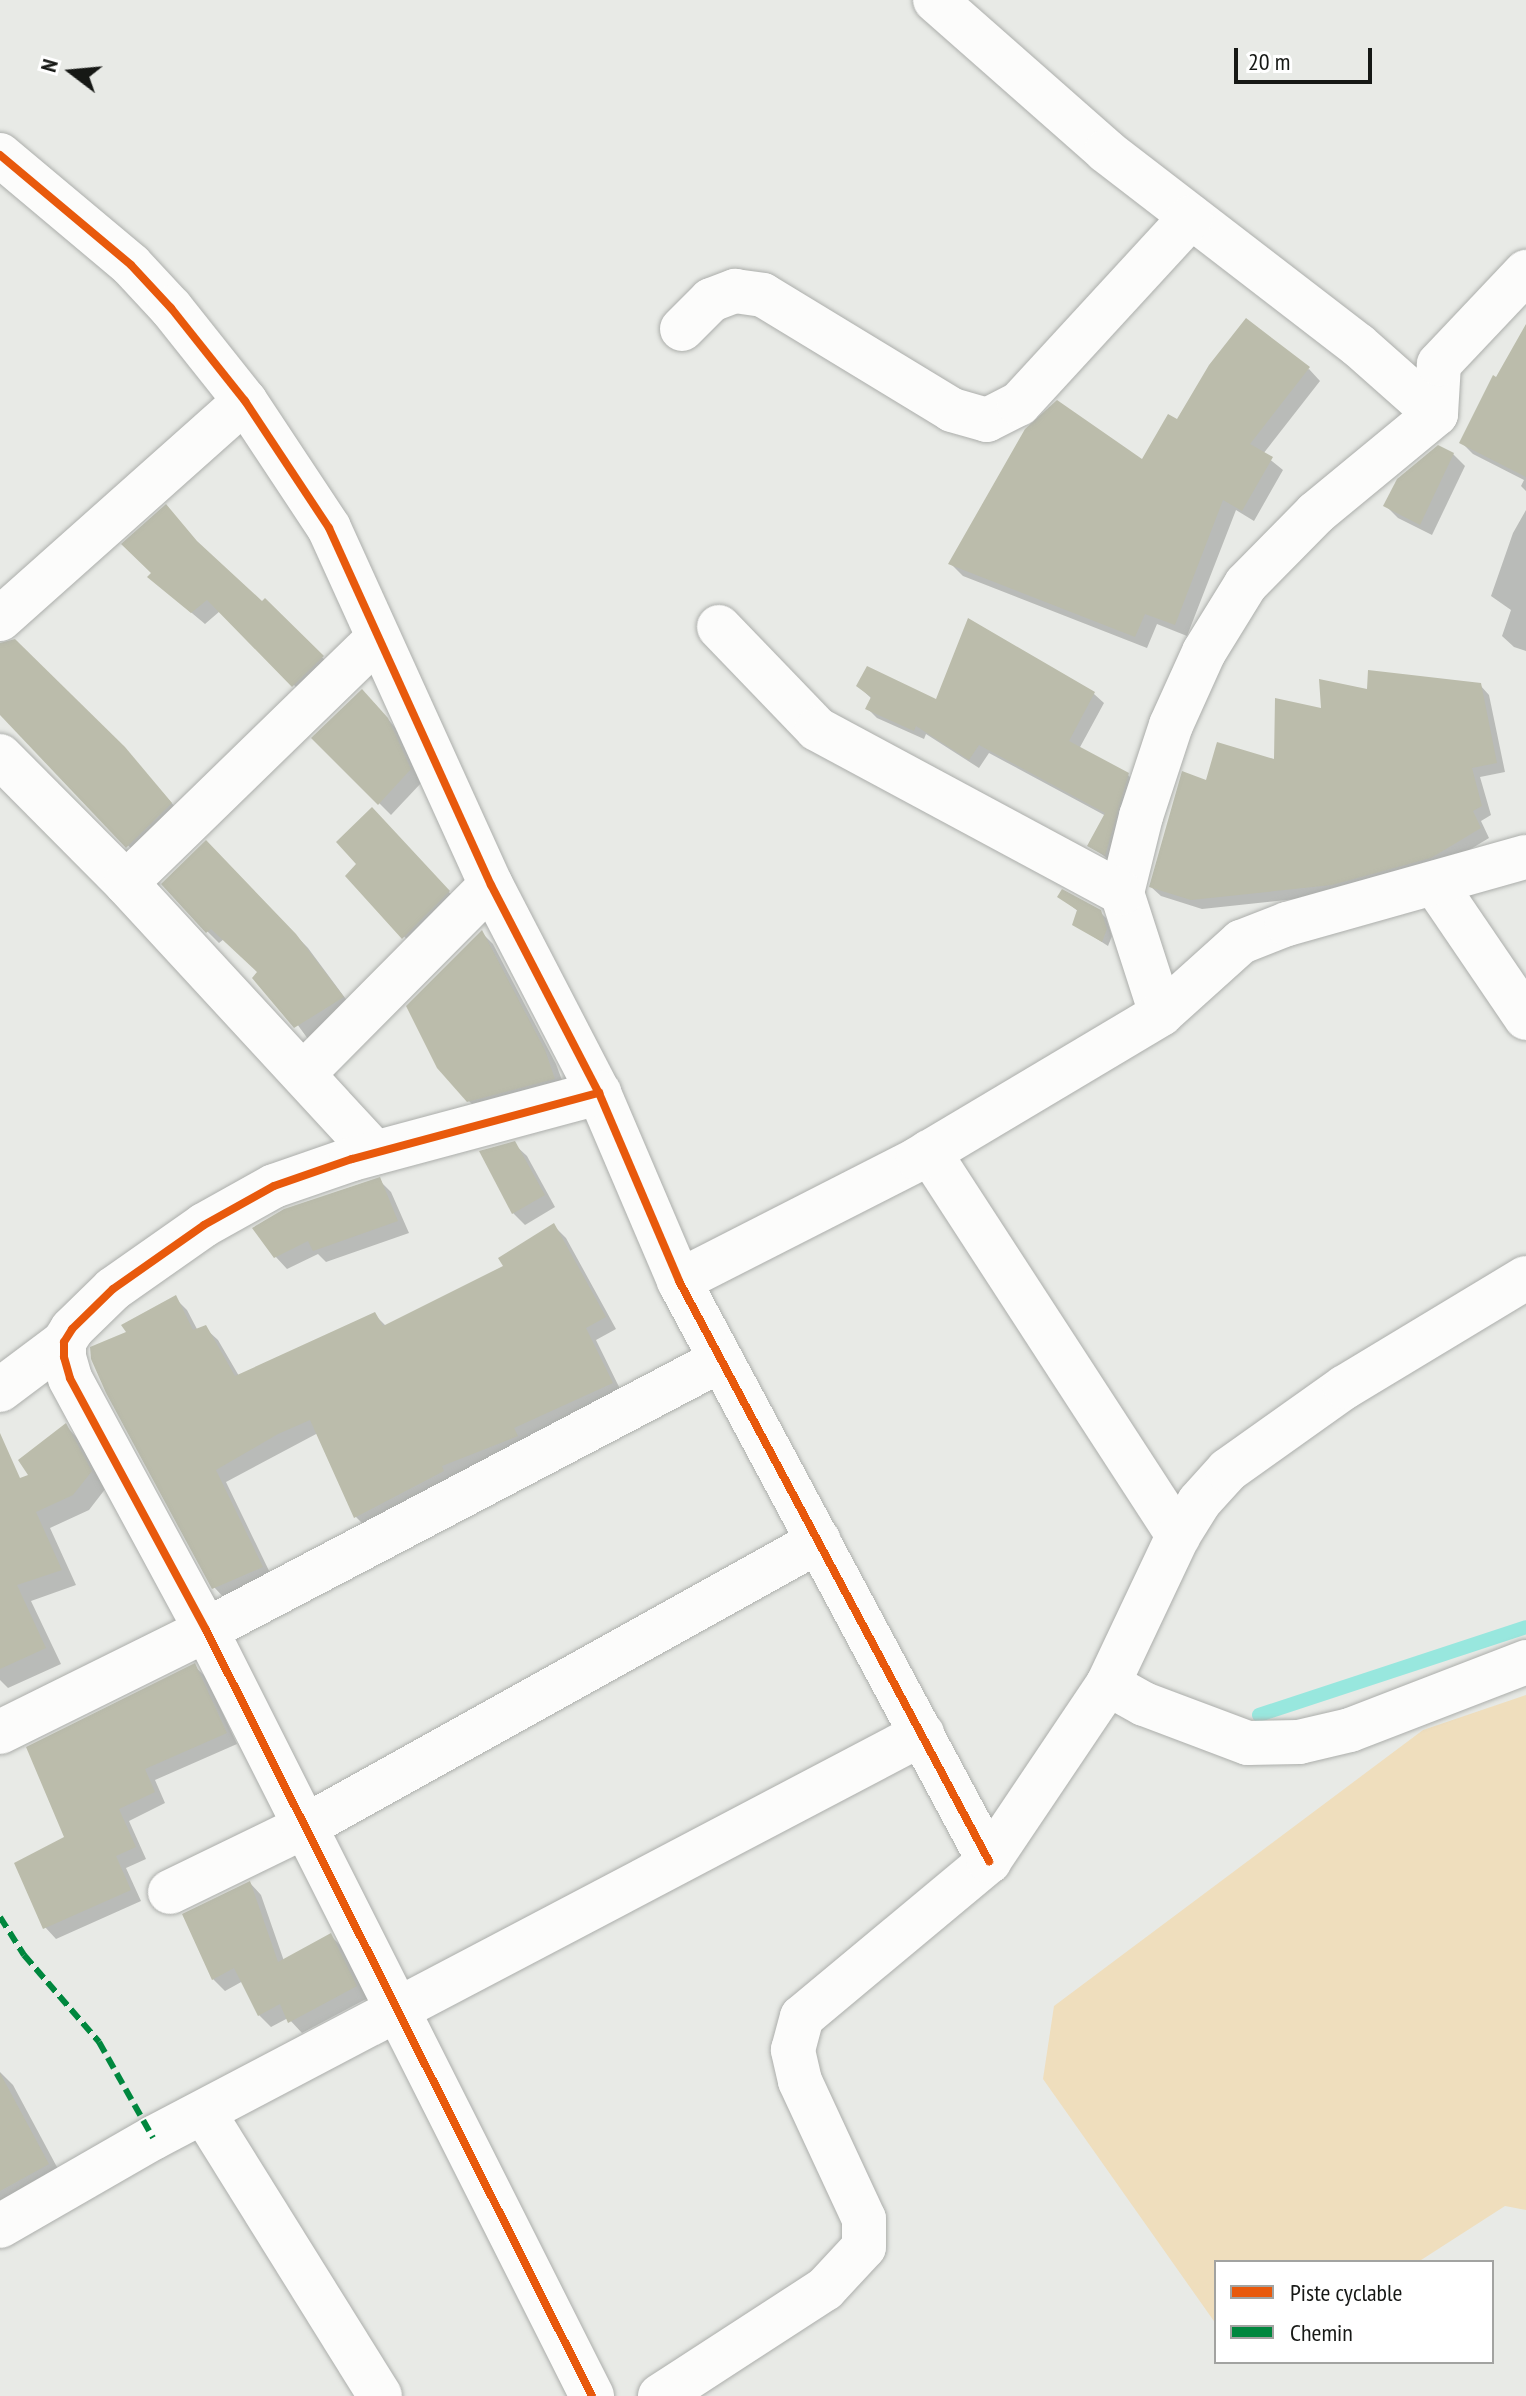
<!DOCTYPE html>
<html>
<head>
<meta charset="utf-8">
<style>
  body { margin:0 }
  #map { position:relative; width:1526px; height:2396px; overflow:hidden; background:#e8eae6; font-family:"PT Sans Narrow",sans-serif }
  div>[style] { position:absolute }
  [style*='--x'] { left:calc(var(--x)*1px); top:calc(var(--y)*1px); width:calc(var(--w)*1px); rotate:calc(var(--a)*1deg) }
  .green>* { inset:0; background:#efdebd }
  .shadow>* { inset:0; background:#0003 }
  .stream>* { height:14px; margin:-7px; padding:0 7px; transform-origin:7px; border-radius:7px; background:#98e7de }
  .building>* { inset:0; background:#bbbcab }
  .roads { filter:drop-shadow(0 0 2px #acaeab) drop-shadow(0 0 2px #acaeab) }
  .minor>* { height:44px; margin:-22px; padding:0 22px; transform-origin:22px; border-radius:22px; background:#fcfcfb }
  .quiet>* { height:6px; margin-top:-3px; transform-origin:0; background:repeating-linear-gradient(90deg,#00873e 0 12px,transparent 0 18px) }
  .cycleway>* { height:8px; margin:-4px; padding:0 4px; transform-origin:4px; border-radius:4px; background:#e8590c }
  span { translate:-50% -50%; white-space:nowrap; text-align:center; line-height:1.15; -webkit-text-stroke:6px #fff; paint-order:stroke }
  .legend { position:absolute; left:1214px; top:2260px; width:280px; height:104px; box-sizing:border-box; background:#fff; border:2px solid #a2a3a1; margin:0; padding:10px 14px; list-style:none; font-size:24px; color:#161815 }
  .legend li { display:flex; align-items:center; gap:16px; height:40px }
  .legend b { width:40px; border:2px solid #a2a3a1 }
  .north { position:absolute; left:32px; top:32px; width:80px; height:80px; -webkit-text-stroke:6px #fff; paint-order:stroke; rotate:286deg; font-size:22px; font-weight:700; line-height:32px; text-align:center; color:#161815 }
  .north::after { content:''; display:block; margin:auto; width:28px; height:36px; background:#161815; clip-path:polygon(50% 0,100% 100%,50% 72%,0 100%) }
  .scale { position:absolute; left:1234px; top:48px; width:138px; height:36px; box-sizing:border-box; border:4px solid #161815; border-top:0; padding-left:10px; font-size:24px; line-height:28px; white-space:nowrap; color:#161815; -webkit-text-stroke:6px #fff; paint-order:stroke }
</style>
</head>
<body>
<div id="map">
  <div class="green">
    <div style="clip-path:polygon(1526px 1695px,1526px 2210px,1505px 2206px,1418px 2262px,1216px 2262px,1216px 2324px,1043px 2079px,1054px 2006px,1423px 1730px)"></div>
  </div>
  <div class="shadow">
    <div style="clip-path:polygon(1309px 369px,1320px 381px,1263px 454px,1283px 470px,1254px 521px,1236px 510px,1187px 636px,1157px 624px,1147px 648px,963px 576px,951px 564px,1142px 462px,1178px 421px)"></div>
    <div style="clip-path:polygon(1526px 407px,1526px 491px,1521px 486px,1524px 480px,1473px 454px,1462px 443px)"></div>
    <div style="clip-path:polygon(1453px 454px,1465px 466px,1432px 535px,1398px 518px,1386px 506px)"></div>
    <div style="clip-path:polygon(1526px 510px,1526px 651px,1514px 647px,1502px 636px,1511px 610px,1491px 596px,1513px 533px)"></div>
    <div style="clip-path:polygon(162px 588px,262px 604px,265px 601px,334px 669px,306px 697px,220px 611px,205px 624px)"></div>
    <div style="clip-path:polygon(969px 621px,1094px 694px,1104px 703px,1079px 749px,1128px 775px,1137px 785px,1115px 864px,1089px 845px,1106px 816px,989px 753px,979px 768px,926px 734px,924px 739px,877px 718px,868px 709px,872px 699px,858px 686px,937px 702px)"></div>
    <div style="clip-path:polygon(0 645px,136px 762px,183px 816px,140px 858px,0 711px)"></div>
    <div style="clip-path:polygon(1480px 685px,1489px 695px,1505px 772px,1480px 777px,1491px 815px,1481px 821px,1489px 838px,1441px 867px,1342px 894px,1202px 909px,1161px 896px,1151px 887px,1207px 782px,1275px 762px,1323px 710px,1369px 692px)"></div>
    <div style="clip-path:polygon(374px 703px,399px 732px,422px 782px,391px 815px,314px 738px)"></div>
    <div style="clip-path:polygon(384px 822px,460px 904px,416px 949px,347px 876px,359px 864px)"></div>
    <div style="clip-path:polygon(206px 843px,308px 948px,354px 1010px,308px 1039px,259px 972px,224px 939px,219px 943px,207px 931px)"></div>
    <div style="clip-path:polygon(1060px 897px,1100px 912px,1106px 918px,1112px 936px,1108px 946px,1074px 924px,1078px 911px)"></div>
    <div style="clip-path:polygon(482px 933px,493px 944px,556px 1064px,566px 1091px,481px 1113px,469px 1101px)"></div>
    <div style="clip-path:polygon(514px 1144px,527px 1156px,555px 1207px,525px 1225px,513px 1213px)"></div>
    <div style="clip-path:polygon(379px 1180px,391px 1192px,409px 1233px,326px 1262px,318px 1254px,287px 1269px,275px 1256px)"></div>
    <div style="clip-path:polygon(554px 1226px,566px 1238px,616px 1329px,596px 1340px,623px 1395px,367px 1528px,355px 1516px,318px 1433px,226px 1482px,273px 1579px,226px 1600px,214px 1587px,128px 1333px,175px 1298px,187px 1310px,198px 1331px,205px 1328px,218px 1340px,239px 1376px,375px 1315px,386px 1326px,505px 1267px)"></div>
    <div style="clip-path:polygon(66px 1426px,81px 1442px,106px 1488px,89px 1510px,50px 1528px,76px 1585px,31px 1601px,61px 1664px,8px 1688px,0 1680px,0 1486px,32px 1476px)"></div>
    <div style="clip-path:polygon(194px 1666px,206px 1677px,237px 1744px,155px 1780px,165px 1803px,129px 1821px,146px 1859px,126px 1868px,141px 1901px,56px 1939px,45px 1927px,66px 1838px)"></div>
    <div style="clip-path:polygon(250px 1883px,261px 1895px,284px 1961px,330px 1935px,342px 1947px,368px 1998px,302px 2033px,288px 2018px,271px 2027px,259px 2015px,243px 1981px,225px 1991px,213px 1979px)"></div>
    <div style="clip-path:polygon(0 2072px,13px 2085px,65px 2182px,0 2218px)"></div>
  </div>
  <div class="stream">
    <div style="--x:1259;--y:1715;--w:281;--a:-18.2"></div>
  </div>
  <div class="building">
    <div style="clip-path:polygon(1246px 318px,1310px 367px,1250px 444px,1273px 457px,1242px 511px,1223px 500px,1175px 625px,1145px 614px,1135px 637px,948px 564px,1025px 429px,1057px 400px,1142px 459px,1168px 414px,1177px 419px,1209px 365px)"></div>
    <div style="clip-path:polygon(1526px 324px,1526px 477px,1459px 443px,1493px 375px,1496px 377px)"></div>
    <div style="clip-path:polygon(1438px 445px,1454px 453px,1420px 525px,1383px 506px,1397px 479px)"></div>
    <div style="clip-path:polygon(166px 504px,197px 541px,262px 601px,265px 598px,324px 656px,292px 687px,207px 600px,191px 613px,147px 577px,151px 573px,121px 544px)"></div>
    <div style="clip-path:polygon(968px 618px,1095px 692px,1069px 741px,1129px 773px,1105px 856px,1087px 846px,1105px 813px,979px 745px,969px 760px,916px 726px,914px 731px,865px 709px,871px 697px,856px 686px,867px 666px,936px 699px)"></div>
    <div style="clip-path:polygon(15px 639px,125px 747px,172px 803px,126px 848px,0 715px,0 643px)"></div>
    <div style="clip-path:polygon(1368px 670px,1481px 683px,1497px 763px,1472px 768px,1482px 806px,1473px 811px,1481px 828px,1431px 858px,1332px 885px,1191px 900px,1149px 887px,1182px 771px,1206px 780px,1217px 742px,1274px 759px,1275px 698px,1321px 708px,1319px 679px,1367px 689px)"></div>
    <div style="clip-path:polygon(362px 689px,388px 718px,411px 769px,378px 805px,311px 738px)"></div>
    <div style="clip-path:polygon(372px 807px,450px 891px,402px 939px,345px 876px,356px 864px,336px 842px)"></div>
    <div style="clip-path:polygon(206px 840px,296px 934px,344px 997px,294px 1028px,252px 978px,257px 972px,211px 929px,206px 933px,161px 884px)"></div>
    <div style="clip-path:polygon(1062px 889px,1101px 910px,1107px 929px,1102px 942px,1072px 925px,1077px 910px,1057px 897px)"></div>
    <div style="clip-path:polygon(482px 930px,545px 1050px,555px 1079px,467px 1102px,437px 1068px,406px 1006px)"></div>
    <div style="clip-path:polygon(515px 1141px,545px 1195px,512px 1214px,479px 1151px)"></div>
    <div style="clip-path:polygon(380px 1177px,398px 1221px,313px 1251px,308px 1241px,274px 1258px,252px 1228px,284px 1209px)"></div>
    <div style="clip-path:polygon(554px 1223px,606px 1317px,586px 1328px,613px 1383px,514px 1428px,518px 1436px,442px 1466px,444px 1471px,354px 1518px,310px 1420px,278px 1434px,216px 1470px,263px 1567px,212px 1589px,106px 1393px,91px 1359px,90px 1347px,126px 1332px,121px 1325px,176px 1295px,193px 1330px,206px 1325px,235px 1376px,375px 1312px,383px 1326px,503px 1266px,498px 1258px)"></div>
    <div style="clip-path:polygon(66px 1423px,92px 1471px,73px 1495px,36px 1512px,62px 1570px,17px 1585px,46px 1648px,0 1669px,0 1433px,20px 1478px,28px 1475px,18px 1460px)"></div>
    <div style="clip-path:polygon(195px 1663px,227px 1733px,145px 1769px,155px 1792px,119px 1809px,136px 1847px,116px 1856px,131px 1890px,43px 1929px,14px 1863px,64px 1837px,26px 1747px)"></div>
    <div style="clip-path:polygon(250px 1881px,278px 1962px,331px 1933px,357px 1986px,288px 2023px,280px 2004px,258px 2016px,234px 1968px,212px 1980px,182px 1914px)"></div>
    <div style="clip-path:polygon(0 2073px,49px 2164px,0 2191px)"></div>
  </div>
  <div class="roads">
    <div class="minor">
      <div style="--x:935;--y:0;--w:228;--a:41.4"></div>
      <div style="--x:1106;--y:151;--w:318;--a:37.6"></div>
      <div style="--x:1358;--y:345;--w:104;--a:41.5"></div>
      <div style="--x:1436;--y:414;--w:156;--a:140.5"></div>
      <div style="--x:1316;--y:513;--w:100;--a:134.6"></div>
      <div style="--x:1246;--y:584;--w:80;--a:121.7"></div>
      <div style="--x:1204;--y:652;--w:80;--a:114.3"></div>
      <div style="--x:1171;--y:725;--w:96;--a:108.2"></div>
      <div style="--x:1141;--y:816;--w:79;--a:103.9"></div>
      <div style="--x:1122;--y:893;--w:127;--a:72.1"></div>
      <div style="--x:0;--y:155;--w:171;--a:40"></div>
      <div style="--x:131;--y:265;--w:59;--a:47.1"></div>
      <div style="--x:171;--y:308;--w:119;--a:51.5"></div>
      <div style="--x:245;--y:401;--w:152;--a:56.5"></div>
      <div style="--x:329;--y:528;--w:392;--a:65.6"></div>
      <div style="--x:491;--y:885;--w:234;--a:62.6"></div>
      <div style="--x:599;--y:1093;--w:204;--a:66.9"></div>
      <div style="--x:679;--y:1281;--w:658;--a:61.88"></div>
      <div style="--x:682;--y:329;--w:41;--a:-45"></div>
      <div style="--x:711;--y:300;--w:26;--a:-21"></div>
      <div style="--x:735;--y:291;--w:28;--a:8"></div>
      <div style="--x:763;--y:295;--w:221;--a:31.3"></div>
      <div style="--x:952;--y:410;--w:36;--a:16"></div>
      <div style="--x:987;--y:420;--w:36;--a:-27"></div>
      <div style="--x:1019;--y:404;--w:254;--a:-47.4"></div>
      <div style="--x:1436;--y:414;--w:50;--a:-86.6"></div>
      <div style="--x:1439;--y:364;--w:127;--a:-46.6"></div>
      <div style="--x:0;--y:619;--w:328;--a:-41.7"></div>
      <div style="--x:719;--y:627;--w:141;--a:46.1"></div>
      <div style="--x:817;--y:729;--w:346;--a:28.3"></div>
      <div style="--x:0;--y:756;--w:179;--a:45.2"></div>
      <div style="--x:126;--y:883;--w:367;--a:47.3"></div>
      <div style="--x:126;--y:883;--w:350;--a:-44.2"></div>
      <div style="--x:1435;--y:884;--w:162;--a:55.8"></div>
      <div style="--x:304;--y:1073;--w:265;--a:-45.2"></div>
      <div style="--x:929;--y:1152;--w:458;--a:57"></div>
      <div style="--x:679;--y:1281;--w:268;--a:-27"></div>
      <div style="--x:918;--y:1159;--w:283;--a:-30.8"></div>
      <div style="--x:1161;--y:1014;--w:108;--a:-42"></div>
      <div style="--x:1241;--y:942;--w:49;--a:-21.4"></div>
      <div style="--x:1287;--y:924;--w:248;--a:-15.7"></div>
      <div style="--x:0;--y:1390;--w:80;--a:-36.9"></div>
      <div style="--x:1108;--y:1684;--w:41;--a:29.1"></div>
      <div style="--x:1144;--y:1704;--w:111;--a:20.6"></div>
      <div style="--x:1248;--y:1743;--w:51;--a:-1.1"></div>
      <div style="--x:1299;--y:1742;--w:52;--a:-13.2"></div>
      <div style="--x:1350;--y:1730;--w:189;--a:-21.1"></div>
      <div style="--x:0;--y:1732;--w:230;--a:-26.3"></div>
      <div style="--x:206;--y:1630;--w:579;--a:-27.67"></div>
      <div style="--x:170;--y:1892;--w:149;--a:-25.9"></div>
      <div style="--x:304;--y:1827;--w:589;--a:-29.05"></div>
      <div style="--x:204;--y:2113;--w:333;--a:58.1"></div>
      <div style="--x:0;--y:2226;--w:177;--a:-29.9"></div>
      <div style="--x:153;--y:2138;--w:869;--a:-27.72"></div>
      <div style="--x:592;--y:2396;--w:858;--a:-116.74"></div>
      <div style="--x:206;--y:1630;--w:286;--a:-118.4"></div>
      <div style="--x:70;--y:1378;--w:22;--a:-106"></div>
      <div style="--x:64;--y:1357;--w:15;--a:-90"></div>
      <div style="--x:64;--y:1342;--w:15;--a:-58"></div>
      <div style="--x:72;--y:1329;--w:57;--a:-44.3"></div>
      <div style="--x:113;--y:1289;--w:111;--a:-35.1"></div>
      <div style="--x:204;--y:1225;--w:80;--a:-29.1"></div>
      <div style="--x:274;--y:1186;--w:83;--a:-19.1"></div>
      <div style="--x:352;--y:1159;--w:256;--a:-15"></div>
      <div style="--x:660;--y:2396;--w:197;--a:-33"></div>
      <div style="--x:825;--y:2289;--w:57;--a:-47.1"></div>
      <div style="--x:864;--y:2247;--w:28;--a:-90"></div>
      <div style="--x:864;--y:2219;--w:152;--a:-114.9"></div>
      <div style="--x:800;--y:2081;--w:32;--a:-103"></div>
      <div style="--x:793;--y:2050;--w:34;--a:-75"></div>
      <div style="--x:802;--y:2017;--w:244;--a:-39.8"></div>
      <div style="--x:989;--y:1861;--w:213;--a:-56.1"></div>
      <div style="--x:1108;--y:1684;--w:164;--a:-64.7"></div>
      <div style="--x:1178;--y:1536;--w:40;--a:-58"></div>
      <div style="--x:1199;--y:1502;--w:43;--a:-47.8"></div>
      <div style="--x:1228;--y:1470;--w:143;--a:-35.4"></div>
      <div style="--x:1345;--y:1387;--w:211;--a:-31.1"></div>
    </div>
  </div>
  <div class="quiet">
    <div style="--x:0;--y:1917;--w:45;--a:57.7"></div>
    <div style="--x:24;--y:1955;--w:115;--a:49.2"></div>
    <div style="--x:99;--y:2042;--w:110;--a:60.6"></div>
  </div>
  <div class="cycleway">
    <div style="--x:0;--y:155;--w:171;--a:40"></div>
    <div style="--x:131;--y:265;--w:59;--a:47.1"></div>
    <div style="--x:171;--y:308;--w:119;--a:51.5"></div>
    <div style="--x:245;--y:401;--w:152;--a:56.5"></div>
    <div style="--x:329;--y:528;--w:392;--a:65.6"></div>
    <div style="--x:491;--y:885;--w:234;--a:62.6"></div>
    <div style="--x:599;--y:1093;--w:204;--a:66.9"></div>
    <div style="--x:679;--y:1281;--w:658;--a:61.88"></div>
    <div style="--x:592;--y:2396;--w:858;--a:-116.74"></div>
    <div style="--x:206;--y:1630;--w:286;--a:-118.4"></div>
    <div style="--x:70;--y:1378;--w:22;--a:-106"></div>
    <div style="--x:64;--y:1357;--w:15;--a:-90"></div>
    <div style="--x:64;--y:1342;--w:15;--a:-58"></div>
    <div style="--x:72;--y:1329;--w:57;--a:-44.3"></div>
    <div style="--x:113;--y:1289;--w:111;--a:-35.1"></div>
    <div style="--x:204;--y:1225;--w:80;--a:-29.1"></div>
    <div style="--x:274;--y:1186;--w:83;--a:-19.1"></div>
    <div style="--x:352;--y:1159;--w:256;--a:-15"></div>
  </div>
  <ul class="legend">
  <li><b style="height:10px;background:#e8590c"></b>Piste cyclable</li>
  <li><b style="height:10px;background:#00873e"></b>Chemin</li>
  </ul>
  <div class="north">N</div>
  <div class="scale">20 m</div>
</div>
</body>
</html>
